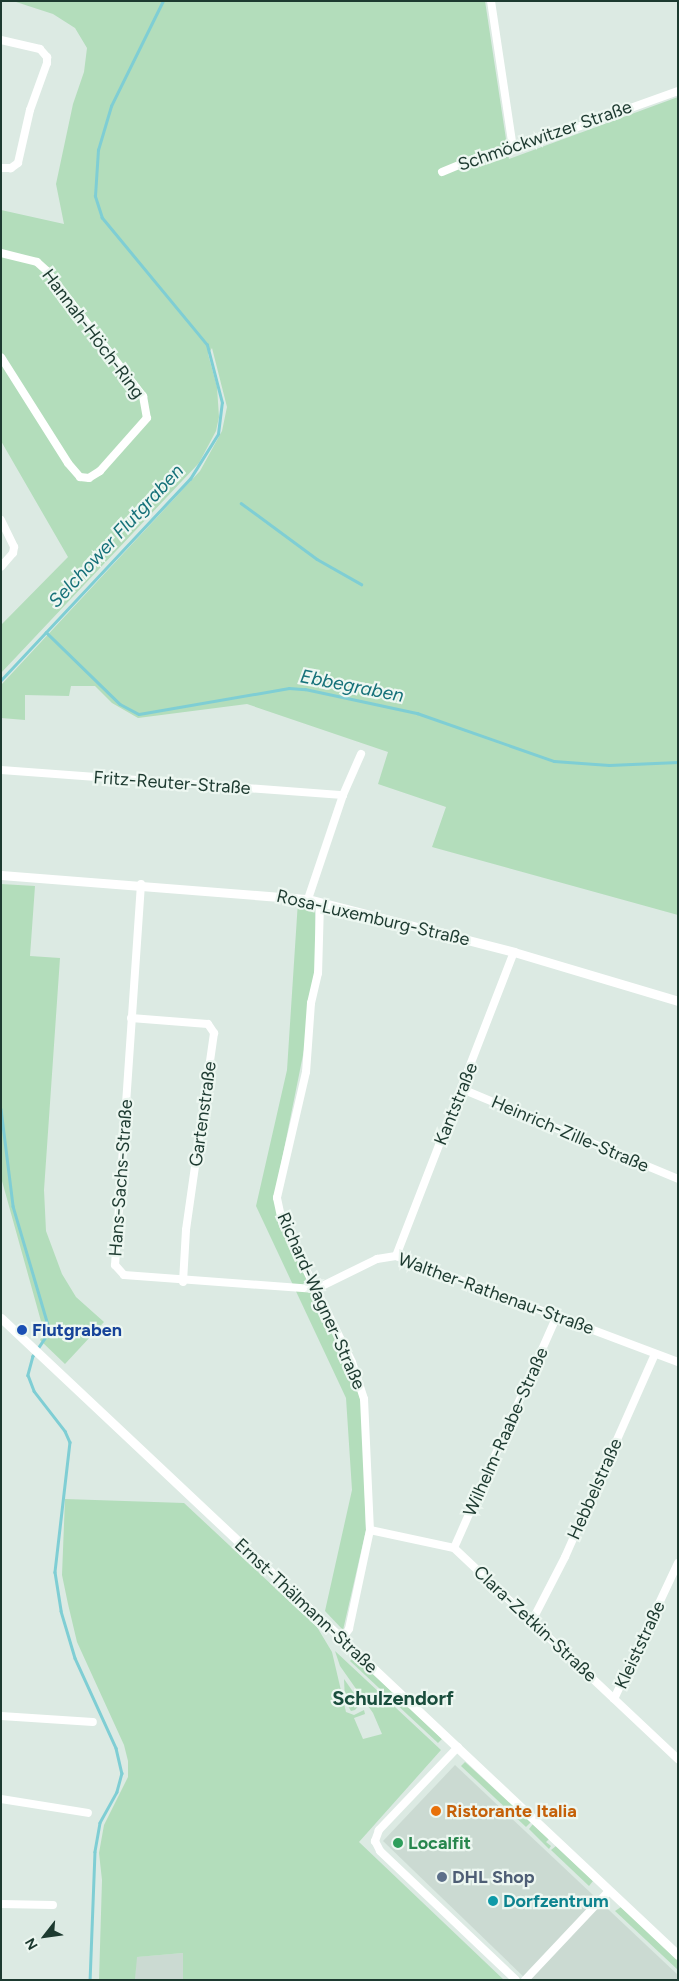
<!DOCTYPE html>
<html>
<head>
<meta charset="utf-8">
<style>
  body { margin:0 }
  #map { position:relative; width:679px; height:1981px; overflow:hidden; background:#dceae3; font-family:Figtree,sans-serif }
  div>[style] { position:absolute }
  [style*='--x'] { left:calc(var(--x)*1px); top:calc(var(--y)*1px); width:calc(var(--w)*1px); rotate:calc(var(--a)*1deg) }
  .built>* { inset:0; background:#cbdad2 }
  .green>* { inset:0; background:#b3ddbb }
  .stream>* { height:2.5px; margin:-1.25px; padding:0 1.25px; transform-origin:1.25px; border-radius:1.25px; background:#7fced4 }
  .minor>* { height:8px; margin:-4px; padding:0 4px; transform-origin:4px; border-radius:4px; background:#fff }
  .tertiary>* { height:9px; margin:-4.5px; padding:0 4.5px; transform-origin:4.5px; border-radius:4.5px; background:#fff }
  .dots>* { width:14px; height:14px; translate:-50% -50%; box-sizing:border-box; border:2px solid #edf7f1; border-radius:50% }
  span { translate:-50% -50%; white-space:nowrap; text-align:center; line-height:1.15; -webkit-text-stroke:4.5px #edf7f1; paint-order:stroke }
  .street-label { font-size:18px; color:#1d3a30 }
  .transit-label { font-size:18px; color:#164399; font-weight:700 }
  .left { translate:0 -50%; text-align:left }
  .food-label { font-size:18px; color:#c56008; font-weight:700 }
  .leisure-label { font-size:18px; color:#27864d; font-weight:700 }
  .service-label { font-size:18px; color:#4e5e75; font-weight:700 }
  .culture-label { font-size:18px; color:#0d838f; font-weight:700 }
  .water-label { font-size:19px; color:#157179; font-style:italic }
  .quarter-label { font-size:20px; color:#194d3c; font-weight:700 }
  .frame { position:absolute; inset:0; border:2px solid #1d3a30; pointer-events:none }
  .north { position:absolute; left:20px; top:1911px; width:50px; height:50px; -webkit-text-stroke:4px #edf7f1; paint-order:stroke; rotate:240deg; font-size:14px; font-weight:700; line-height:20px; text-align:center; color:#1d3a30 }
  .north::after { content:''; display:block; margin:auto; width:18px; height:22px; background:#1d3a30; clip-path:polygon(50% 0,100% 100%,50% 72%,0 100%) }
</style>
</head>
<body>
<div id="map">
  <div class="built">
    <div style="clip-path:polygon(455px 1765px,678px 1975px,678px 1980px,527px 1980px,383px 1841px)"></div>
    <div style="clip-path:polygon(183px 1953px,183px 1980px,135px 1980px,136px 1957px)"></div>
  </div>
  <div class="green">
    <div style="clip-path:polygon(13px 1px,485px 1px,509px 159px,678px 97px,678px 915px,432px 847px,446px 807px,378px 784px,388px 752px,247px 704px,138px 718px,112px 703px,95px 686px,71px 686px,69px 696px,25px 695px,25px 720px,1px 718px,1px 685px,200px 471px,222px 431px,227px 407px,212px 348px,208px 354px,217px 387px,219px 417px,216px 431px,199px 463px,1px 673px,1px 625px,68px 557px,1px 441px,1px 210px,64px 224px,56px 184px,73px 104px,84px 72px,87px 48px,75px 28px,53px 14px)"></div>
    <div style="clip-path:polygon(1px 884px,35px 886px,30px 956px,60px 958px,44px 1190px,46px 1231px,62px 1274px,76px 1297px,104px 1322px,65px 1364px,40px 1340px,44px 1332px,2px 1181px)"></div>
    <div style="clip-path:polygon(298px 901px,309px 903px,315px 911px,316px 963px,304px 1050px,274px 1199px,281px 1225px,353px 1372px,362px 1406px,366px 1530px,343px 1630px,325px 1611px,352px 1490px,346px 1398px,256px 1206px,287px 1070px)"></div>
    <div style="clip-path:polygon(65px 1499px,184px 1503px,317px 1627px,332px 1652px,346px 1712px,354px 1715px,364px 1710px,365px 1714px,354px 1718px,363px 1739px,382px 1734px,373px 1713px,340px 1666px,335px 1651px,441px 1750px,359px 1842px,504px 1980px,183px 1980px,183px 1953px,137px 1957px,135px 1980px,99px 1980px,102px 1880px,99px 1853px,104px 1825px,128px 1777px,128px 1761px,124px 1745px,77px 1642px,68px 1604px,62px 1575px)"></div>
    <div style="clip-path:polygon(354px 1656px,442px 1739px,438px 1743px,350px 1661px)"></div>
    <div style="clip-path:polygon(344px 1679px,361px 1703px,355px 1710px,351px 1711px,345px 1701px)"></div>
    <div style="clip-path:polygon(465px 1762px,531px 1822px,526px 1827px,461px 1766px)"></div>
    <div style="clip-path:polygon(533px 1824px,549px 1839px,546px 1842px,551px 1846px,549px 1849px,529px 1829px)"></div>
    <div style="clip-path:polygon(556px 1846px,593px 1881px,589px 1886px,551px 1850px)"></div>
    <div style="clip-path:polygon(621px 1907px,678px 1960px,678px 1970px,615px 1911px)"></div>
  </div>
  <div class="stream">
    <div style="--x:241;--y:503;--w:94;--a:36.4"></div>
    <div style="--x:317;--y:559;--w:51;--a:29.6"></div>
    <div style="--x:46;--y:632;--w:103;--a:44.2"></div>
    <div style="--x:120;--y:704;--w:21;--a:28"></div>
    <div style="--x:139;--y:714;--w:152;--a:-9.8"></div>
    <div style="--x:289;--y:688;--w:16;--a:4"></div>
    <div style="--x:305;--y:689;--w:115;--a:12.1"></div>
    <div style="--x:417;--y:713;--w:145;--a:19.3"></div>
    <div style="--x:554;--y:761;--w:55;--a:4.2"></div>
    <div style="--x:609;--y:765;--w:69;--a:-2.5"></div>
    <div style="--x:1;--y:680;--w:276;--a:-46.8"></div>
    <div style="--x:190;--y:479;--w:53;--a:-58.1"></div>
    <div style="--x:218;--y:434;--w:31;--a:-83"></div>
    <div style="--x:222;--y:403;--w:60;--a:-104.5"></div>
    <div style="--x:207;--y:345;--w:165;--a:-129.6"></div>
    <div style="--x:102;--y:218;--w:23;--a:-108"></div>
    <div style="--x:95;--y:196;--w:46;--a:-86.3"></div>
    <div style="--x:98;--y:150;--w:46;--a:-73.5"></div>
    <div style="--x:111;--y:106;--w:117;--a:-63.7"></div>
    <div style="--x:1;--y:1109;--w:98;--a:82.9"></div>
    <div style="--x:13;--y:1206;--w:124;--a:73.6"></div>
    <div style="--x:48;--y:1325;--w:9;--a:90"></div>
    <div style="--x:48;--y:1334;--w:27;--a:124"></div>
    <div style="--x:33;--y:1356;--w:20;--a:105"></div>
    <div style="--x:28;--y:1375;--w:17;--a:69"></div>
    <div style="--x:34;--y:1391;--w:51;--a:52.2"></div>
    <div style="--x:65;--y:1431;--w:12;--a:66"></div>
    <div style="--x:70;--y:1442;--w:131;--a:96.6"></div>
    <div style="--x:55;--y:1572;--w:39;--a:81"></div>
    <div style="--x:61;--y:1611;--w:49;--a:73.4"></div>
    <div style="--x:75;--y:1658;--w:99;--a:65.5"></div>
    <div style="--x:116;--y:1748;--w:26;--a:77"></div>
    <div style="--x:122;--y:1773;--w:20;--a:105"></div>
    <div style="--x:117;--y:1792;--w:35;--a:119"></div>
    <div style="--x:100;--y:1823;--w:29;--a:100"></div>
    <div style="--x:95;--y:1852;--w:128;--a:92.2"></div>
  </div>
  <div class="minor">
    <div style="--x:491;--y:1;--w:149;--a:81.5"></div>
    <div style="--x:1;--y:40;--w:40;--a:13"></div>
    <div style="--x:40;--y:49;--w:11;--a:49"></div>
    <div style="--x:47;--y:57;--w:6;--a:90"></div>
    <div style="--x:47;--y:63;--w:50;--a:109.9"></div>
    <div style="--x:30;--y:110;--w:54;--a:102.8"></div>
    <div style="--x:18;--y:163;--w:9;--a:144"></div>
    <div style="--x:11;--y:168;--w:10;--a:180"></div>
    <div style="--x:442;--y:172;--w:44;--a:-22.5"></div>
    <div style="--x:483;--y:155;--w:34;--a:-10"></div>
    <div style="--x:516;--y:149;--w:172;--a:-19.7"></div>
    <div style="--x:1;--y:253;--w:37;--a:14"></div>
    <div style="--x:37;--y:262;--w:13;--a:42"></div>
    <div style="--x:47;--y:271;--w:158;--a:52.5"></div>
    <div style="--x:143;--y:396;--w:22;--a:80"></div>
    <div style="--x:147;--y:418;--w:71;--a:131.6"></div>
    <div style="--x:100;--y:471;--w:13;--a:148"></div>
    <div style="--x:89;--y:478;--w:9;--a:-174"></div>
    <div style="--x:80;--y:477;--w:18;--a:-131"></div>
    <div style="--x:68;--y:463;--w:125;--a:-122.3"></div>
    <div style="--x:1;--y:520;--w:30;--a:64"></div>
    <div style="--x:14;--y:547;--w:6;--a:99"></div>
    <div style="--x:13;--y:553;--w:18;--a:131"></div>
    <div style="--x:1;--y:770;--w:343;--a:4.2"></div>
    <div style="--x:141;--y:884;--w:382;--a:93.9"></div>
    <div style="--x:115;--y:1265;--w:13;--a:48"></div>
    <div style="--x:124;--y:1275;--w:193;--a:4.2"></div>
    <div style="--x:308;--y:899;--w:110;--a:-71.4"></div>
    <div style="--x:343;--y:795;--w:45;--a:-66.3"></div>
    <div style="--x:320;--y:903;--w:70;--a:91.6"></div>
    <div style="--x:318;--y:973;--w:31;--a:103"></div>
    <div style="--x:311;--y:1003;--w:69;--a:94.1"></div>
    <div style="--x:306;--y:1072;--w:129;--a:103"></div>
    <div style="--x:277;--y:1198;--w:24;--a:78"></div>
    <div style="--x:282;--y:1221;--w:157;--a:63.6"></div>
    <div style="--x:352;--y:1362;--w:39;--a:72"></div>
    <div style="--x:364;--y:1399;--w:131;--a:87.4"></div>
    <div style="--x:370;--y:1530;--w:101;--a:102"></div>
    <div style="--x:349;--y:1629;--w:12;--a:125"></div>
    <div style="--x:131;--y:1018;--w:77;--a:4.5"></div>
    <div style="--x:208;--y:1024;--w:11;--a:56"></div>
    <div style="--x:214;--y:1033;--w:199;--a:98.1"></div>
    <div style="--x:186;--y:1230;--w:52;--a:93.3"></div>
    <div style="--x:462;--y:1089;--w:234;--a:22.6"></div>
    <div style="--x:396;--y:1256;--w:326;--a:-68.8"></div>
    <div style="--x:316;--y:1289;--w:68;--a:-26.2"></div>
    <div style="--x:377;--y:1259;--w:19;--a:-9"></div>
    <div style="--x:396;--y:1256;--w:301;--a:20.6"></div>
    <div style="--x:370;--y:1530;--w:86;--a:12.1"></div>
    <div style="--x:454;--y:1548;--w:308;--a:43.3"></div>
    <div style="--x:454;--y:1548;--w:254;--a:-66.1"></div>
    <div style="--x:532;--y:1621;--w:72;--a:-62.7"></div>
    <div style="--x:565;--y:1557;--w:222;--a:-66.1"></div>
    <div style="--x:614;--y:1699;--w:150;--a:-64.8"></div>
    <div style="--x:1;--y:1716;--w:92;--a:3.7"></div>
    <div style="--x:458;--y:1747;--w:115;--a:133.6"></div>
    <div style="--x:379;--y:1830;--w:12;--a:110"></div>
    <div style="--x:375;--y:1841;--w:11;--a:63"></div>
    <div style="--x:380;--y:1851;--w:187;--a:43.5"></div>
    <div style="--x:1;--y:1799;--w:88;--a:9.1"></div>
    <div style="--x:1;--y:1904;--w:52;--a:1.1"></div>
    <div style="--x:525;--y:1980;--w:122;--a:-46.7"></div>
  </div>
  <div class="tertiary">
    <div style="--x:1;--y:875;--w:308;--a:4.5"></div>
    <div style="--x:308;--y:899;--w:213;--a:14.4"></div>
    <div style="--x:514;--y:952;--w:171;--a:16.6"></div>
    <div style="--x:1;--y:1318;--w:930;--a:43.26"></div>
  </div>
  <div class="dots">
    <div style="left:22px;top:1330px;background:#1a4fb4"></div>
    <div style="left:436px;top:1811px;background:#e8710a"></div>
    <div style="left:398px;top:1843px;background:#2e9e5b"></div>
    <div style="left:442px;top:1877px;background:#5c6f8a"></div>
    <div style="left:493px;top:1901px;background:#0f9aa8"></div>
  </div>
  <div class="street-label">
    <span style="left:545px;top:136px;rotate:-19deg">Schmöckwitzer Straße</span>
    <span style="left:93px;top:334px;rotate:53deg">Hannah-Höch-Ring</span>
    <span style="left:172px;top:783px;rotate:4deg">Fritz-Reuter-Straße</span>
    <span style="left:373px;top:918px;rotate:13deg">Rosa-Luxemburg-Straße</span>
    <span style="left:456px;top:1104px;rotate:-68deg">Kantstraße</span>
    <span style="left:203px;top:1114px;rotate:-82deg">Gartenstraße</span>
    <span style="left:570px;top:1134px;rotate:23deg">Heinrich-Zille-Straße</span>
    <span style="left:121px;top:1178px;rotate:-86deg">Hans-Sachs-Straße</span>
    <span style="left:496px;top:1294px;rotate:20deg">Walther-Rathenau-Straße</span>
    <span style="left:321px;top:1301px;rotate:66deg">Richard-Wagner-Straße</span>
    <span style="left:506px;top:1432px;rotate:-66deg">Wilhelm-Raabe-Straße</span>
    <span style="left:595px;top:1489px;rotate:-66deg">Hebbelstraße</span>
    <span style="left:306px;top:1606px;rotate:43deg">Ernst-Thälmann-Straße</span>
    <span style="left:535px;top:1624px;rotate:43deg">Clara-Zetkin-Straße</span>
    <span style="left:640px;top:1645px;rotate:-65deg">Kleiststraße</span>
  </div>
  <div class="transit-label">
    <span class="left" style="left:32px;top:1330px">Flutgraben</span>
  </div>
  <div class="food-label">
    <span class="left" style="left:446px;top:1811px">Ristorante Italia</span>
  </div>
  <div class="leisure-label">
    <span class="left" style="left:408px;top:1843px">Localfit</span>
  </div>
  <div class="service-label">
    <span class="left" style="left:452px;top:1877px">DHL Shop</span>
  </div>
  <div class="culture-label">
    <span class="left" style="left:503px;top:1901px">Dorfzentrum</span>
  </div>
  <div class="water-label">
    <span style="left:116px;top:536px;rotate:-47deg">Selchower Flutgraben</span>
    <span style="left:352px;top:686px;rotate:11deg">Ebbegraben</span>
  </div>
  <div class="quarter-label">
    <span style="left:393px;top:1698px">Schulzendorf</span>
  </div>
  <div class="frame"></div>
  <div class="north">N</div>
</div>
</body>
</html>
